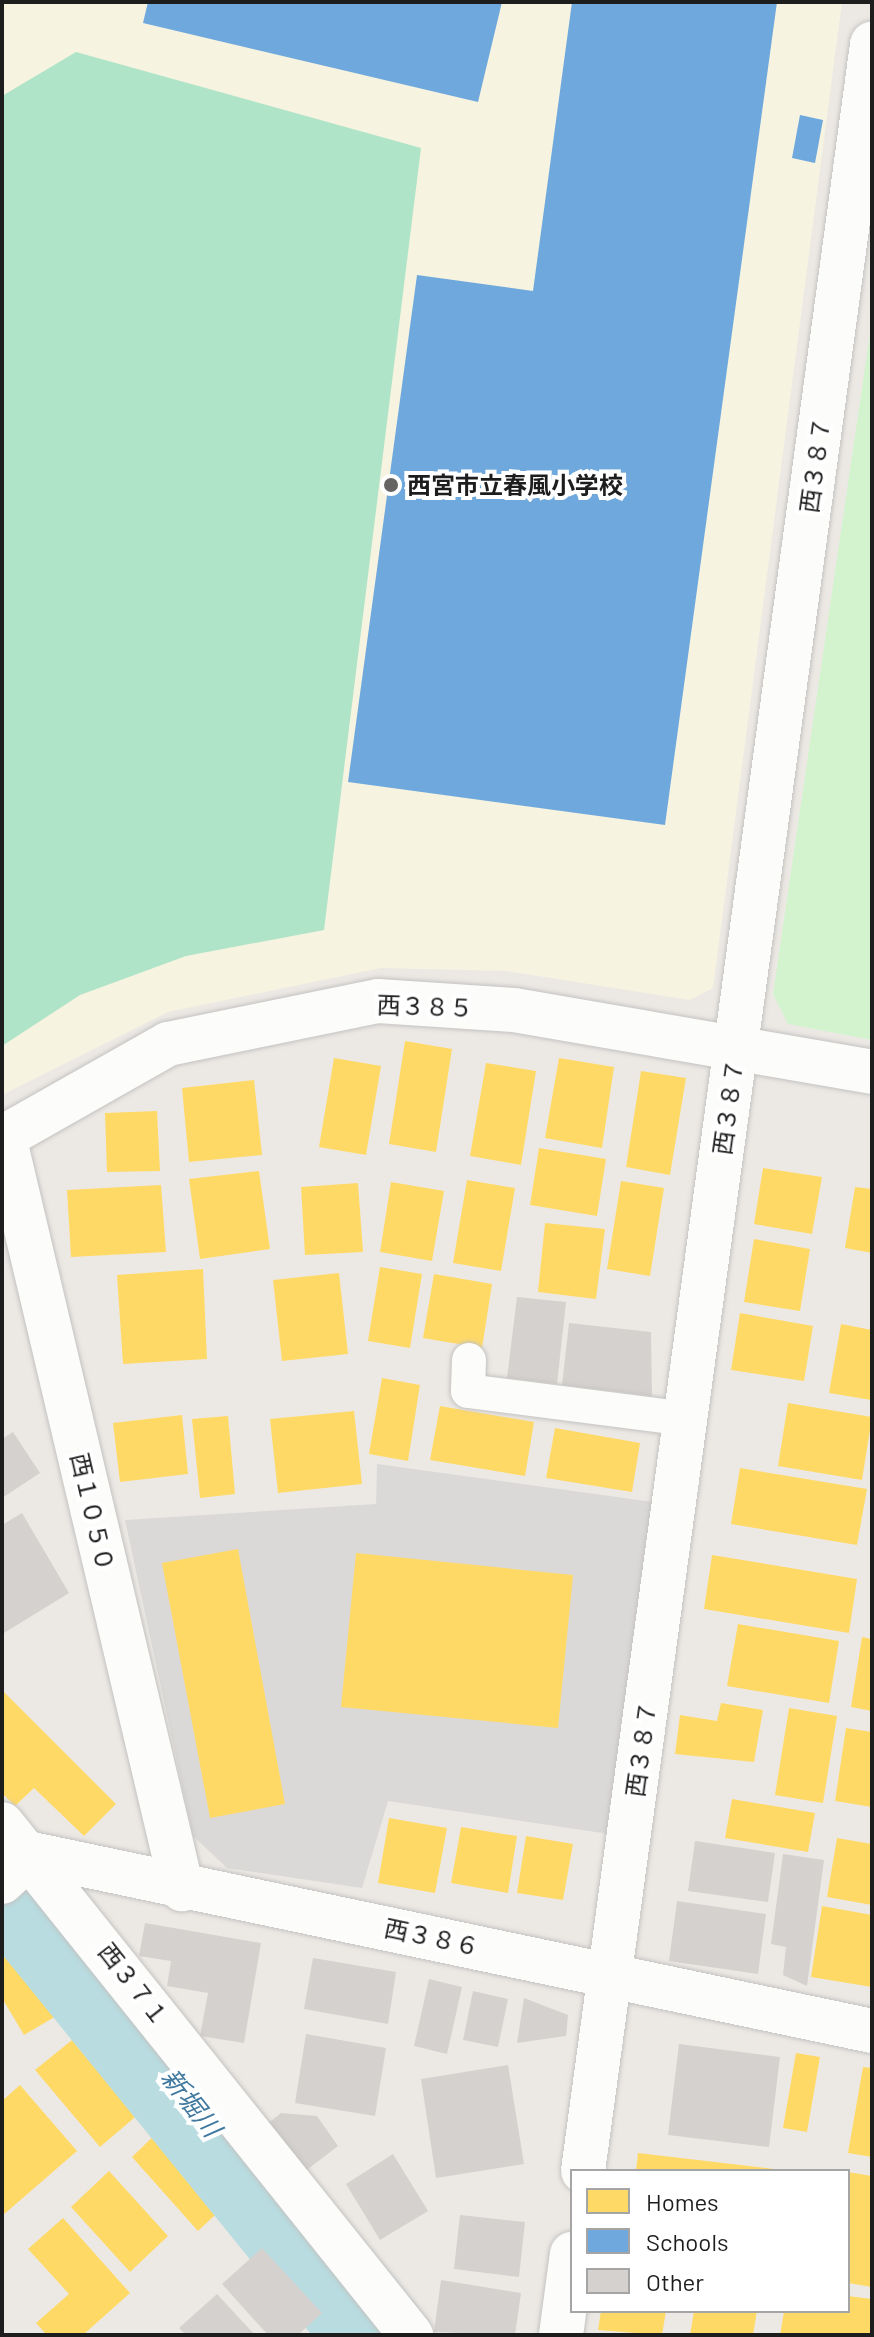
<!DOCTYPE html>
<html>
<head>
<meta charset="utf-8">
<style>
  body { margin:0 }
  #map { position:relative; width:874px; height:2337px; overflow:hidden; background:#ece9e5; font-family:Barlow,"Noto Sans JP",sans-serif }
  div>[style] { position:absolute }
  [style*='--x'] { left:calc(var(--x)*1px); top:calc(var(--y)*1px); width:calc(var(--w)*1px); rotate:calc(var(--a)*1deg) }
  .residential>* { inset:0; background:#dbd9d7 }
  .education>* { inset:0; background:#f6f3e0 }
  .park>* { inset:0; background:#d3f3cf }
  .pitch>* { inset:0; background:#b0e4c8 }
  .homes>* { inset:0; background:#ffd966 }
  .schools>* { inset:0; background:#6fa8dc }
  .river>* { height:100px; margin:-50px; padding:0 50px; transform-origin:50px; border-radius:50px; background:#b8dce0 }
  .building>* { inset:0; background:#d4d1ce }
  .roads { filter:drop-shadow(0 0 2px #c4c3c1) drop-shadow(0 0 2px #c4c3c1) }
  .lane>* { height:34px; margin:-17px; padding:0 17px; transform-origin:17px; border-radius:17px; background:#fcfcfb }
  .street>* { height:44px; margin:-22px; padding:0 22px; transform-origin:22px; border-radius:22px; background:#fcfcfb }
  .dots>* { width:22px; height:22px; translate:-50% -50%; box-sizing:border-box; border:4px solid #fff; border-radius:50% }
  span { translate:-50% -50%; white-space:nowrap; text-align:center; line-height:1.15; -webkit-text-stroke:8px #fff; paint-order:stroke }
  .street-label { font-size:24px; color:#1d1d1d }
  .poi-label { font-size:24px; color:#1d1d1d; font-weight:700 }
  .left { translate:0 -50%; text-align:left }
  .water-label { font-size:26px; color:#42799f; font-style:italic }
  .frame { position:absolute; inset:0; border:4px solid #1d1d1d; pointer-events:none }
  .legend { position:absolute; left:570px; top:2169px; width:280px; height:144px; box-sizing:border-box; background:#fff; border:2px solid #a5a5a5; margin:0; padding:10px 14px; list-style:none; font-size:24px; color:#1d1d1d }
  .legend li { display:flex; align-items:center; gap:16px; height:40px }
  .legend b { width:40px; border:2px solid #a5a5a5 }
</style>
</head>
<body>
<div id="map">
  <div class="residential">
    <div style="clip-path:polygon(377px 1464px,653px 1502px,609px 1834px,388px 1801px,362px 1888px,227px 1868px,193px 1836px,125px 1520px,376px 1504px)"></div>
  </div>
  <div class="education">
    <div style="clip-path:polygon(2px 2px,842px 2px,713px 988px,690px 1000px,507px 971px,381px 968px,168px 1012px,2px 1095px)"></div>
  </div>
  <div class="park">
    <div style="clip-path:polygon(872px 320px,872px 1040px,788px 1024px,773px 994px)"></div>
  </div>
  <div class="pitch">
    <div style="clip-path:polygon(76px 52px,421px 148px,324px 930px,186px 956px,80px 995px,2px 1046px,2px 96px)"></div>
  </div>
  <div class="homes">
    <div style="clip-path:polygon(405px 1041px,452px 1049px,436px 1152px,389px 1144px)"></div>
    <div style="clip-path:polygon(334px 1058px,381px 1066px,366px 1155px,319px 1147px)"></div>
    <div style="clip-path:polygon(559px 1058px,614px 1067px,602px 1148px,545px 1138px)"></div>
    <div style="clip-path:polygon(486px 1063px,536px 1071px,521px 1165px,470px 1156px)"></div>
    <div style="clip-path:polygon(641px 1071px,686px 1078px,670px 1175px,626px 1167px)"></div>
    <div style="clip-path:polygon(254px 1080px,262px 1155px,189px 1162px,182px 1088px)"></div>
    <div style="clip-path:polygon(157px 1111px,160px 1171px,107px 1172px,105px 1113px)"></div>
    <div style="clip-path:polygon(539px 1148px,606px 1159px,597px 1216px,530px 1205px)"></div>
    <div style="clip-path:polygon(763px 1168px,822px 1177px,812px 1234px,754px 1224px)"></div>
    <div style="clip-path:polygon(259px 1171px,270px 1249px,200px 1259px,189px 1179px)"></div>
    <div style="clip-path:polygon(467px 1180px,515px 1188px,501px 1271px,453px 1263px)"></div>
    <div style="clip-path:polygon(621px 1181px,664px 1188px,650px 1276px,607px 1269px)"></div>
    <div style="clip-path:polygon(391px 1182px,444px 1191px,432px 1261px,380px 1252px)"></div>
    <div style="clip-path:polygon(358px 1183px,363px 1252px,305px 1255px,301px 1187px)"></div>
    <div style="clip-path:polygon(161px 1185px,166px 1252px,71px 1257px,67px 1190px)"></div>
    <div style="clip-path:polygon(855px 1187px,872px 1189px,872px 1253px,845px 1248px)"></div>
    <div style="clip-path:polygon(545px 1223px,605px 1229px,596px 1299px,538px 1292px)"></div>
    <div style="clip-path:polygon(754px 1239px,810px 1249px,800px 1311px,744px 1302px)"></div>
    <div style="clip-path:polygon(380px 1267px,422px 1274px,410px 1348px,368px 1341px)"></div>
    <div style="clip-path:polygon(203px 1269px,207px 1359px,123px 1364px,117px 1275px)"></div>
    <div style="clip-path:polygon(339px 1273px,348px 1354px,282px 1361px,273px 1280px)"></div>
    <div style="clip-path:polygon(434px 1274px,492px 1284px,482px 1348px,423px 1338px)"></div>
    <div style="clip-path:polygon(740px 1313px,813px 1326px,804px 1381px,731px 1370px)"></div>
    <div style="clip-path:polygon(841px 1324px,872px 1330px,871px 1400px,829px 1393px)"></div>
    <div style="clip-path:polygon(382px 1378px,420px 1385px,408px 1461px,369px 1454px)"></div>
    <div style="clip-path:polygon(788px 1403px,872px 1417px,862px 1480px,778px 1466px)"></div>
    <div style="clip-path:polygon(440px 1406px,534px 1422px,525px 1476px,430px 1460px)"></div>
    <div style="clip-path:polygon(354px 1411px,362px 1484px,278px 1493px,270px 1419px)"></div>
    <div style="clip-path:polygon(182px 1415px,188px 1474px,120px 1482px,113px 1423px)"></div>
    <div style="clip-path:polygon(228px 1416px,235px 1494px,200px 1498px,192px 1419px)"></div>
    <div style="clip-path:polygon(555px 1428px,640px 1443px,632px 1492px,546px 1478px)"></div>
    <div style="clip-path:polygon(740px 1468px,867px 1489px,857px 1545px,731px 1524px)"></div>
    <div style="clip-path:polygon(238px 1549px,285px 1804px,210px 1818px,162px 1563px)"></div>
    <div style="clip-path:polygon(356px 1553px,573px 1575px,558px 1728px,341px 1707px)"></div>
    <div style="clip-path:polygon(712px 1555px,857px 1579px,849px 1633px,704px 1609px)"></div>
    <div style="clip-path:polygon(738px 1624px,839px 1641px,829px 1703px,727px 1686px)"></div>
    <div style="clip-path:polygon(862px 1637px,872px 1639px,872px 1711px,851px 1707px)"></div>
    <div style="clip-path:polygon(2px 1690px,116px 1804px,84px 1836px,34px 1788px,15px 1806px,2px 1793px)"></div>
    <div style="clip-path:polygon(721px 1703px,763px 1710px,754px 1762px,675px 1754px,680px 1715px,717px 1721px)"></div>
    <div style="clip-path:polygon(789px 1708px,837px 1716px,823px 1803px,775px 1795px)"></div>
    <div style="clip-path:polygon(846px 1728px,872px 1732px,872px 1807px,835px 1801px)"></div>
    <div style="clip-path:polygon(732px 1799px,815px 1813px,808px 1852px,725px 1838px)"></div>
    <div style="clip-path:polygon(389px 1818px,447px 1828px,435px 1893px,378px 1883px)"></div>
    <div style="clip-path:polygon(461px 1827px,517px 1836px,508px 1893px,451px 1883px)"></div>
    <div style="clip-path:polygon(526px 1836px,573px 1844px,563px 1900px,517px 1893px)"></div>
    <div style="clip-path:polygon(837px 1838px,872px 1844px,872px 1905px,827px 1897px)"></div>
    <div style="clip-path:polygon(822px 1906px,872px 1915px,872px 1987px,811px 1977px)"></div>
    <div style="clip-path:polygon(19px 1940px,63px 2012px,24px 2035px,2px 1998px,2px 1950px)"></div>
    <div style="clip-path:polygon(77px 2036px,141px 2112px,100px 2147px,35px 2070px)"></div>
    <div style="clip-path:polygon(796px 2053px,820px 2057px,807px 2132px,783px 2128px)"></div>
    <div style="clip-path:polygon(863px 2067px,872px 2068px,872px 2157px,848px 2153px)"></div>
    <div style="clip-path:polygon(20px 2085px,77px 2151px,2px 2216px,2px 2101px)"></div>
    <div style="clip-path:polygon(164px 2126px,231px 2200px,198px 2231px,132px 2157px)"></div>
    <div style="clip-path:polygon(638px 2153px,774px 2169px,774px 2171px,636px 2171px)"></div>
    <div style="clip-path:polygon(109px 2171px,168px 2236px,130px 2272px,71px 2207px)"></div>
    <div style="clip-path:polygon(848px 2172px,872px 2176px,872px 2287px,848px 2283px)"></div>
    <div style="clip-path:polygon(63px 2218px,130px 2293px,83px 2335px,47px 2335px,36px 2323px,69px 2294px,28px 2249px)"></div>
    <div style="clip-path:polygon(848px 2296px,872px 2299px,872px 2335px,780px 2335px,784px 2311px,848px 2311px)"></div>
    <div style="clip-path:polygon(601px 2311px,666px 2311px,662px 2335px,598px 2330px)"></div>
    <div style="clip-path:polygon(694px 2311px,757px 2311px,753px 2335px,690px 2335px)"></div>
  </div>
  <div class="schools">
    <div style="clip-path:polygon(148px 2px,502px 2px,478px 102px,143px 23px)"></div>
    <div style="clip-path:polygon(572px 2px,777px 2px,665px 825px,348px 782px,417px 275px,533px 291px)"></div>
    <div style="clip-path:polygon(800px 115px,823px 120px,815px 163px,792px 158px)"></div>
  </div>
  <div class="river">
    <div style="--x:2;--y:1875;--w:593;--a:50.89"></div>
  </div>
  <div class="building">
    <div style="clip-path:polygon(517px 1297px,566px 1302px,557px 1384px,507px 1378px)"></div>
    <div style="clip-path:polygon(569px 1323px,651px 1332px,652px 1396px,562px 1385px)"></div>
    <div style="clip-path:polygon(13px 1432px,40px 1473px,2px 1498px,2px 1439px)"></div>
    <div style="clip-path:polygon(22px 1513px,69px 1593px,4px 1633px,2px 1525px)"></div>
    <div style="clip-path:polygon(695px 1841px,775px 1853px,768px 1902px,688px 1891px)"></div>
    <div style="clip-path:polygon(783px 1854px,824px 1860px,807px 1986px,783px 1975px,786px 1947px,771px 1944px)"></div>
    <div style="clip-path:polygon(677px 1901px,766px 1914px,758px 1974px,669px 1961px)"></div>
    <div style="clip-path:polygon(145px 1923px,261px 1943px,244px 2043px,200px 2036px,208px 1993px,167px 1986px,171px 1961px,139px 1956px)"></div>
    <div style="clip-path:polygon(313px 1958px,396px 1972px,388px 2024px,304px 2009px)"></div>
    <div style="clip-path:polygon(429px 1979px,462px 1987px,447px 2054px,414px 2046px)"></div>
    <div style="clip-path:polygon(473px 1991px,508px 1999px,498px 2047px,463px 2040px)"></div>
    <div style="clip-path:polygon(524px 1998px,568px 2015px,566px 2036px,517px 2043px)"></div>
    <div style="clip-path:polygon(306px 2034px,386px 2048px,375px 2116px,295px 2103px)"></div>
    <div style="clip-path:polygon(679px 2044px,780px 2057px,769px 2147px,668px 2135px)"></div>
    <div style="clip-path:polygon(508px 2065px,524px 2164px,436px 2178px,421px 2079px)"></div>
    <div style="clip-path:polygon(281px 2113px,317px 2116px,338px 2146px,304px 2172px,266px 2125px)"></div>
    <div style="clip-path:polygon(393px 2154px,428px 2211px,380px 2240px,346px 2184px)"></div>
    <div style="clip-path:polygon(460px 2215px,525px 2222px,519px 2277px,454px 2269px)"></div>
    <div style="clip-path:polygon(262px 2248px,322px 2313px,298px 2335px,268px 2335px,222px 2284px)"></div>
    <div style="clip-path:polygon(441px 2280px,521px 2293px,515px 2335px,434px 2332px)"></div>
    <div style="clip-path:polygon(217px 2294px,255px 2335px,186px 2335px,179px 2328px)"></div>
  </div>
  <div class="roads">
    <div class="lane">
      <div style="--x:469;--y:1360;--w:31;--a:92"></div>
      <div style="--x:468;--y:1391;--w:220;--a:7.3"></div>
    </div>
    <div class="street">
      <div style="--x:4;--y:1136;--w:774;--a:76.7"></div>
      <div style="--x:2;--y:1138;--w:191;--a:-29.5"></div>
      <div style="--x:168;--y:1044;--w:214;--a:-11.6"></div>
      <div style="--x:378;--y:1001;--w:136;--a:3.8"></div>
      <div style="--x:514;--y:1010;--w:363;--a:9.8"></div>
      <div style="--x:2;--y:1824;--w:655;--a:51.33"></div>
      <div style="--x:2;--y:1882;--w:41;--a:-43"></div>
      <div style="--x:32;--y:1854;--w:858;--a:11.9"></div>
      <div style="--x:583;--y:2171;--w:2147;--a:-82.26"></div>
      <div style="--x:561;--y:2335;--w:82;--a:-82.3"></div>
    </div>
  </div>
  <div class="dots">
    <div style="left:391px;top:485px;background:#656463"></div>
  </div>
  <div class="street-label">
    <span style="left:815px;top:465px;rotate:-82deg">西３８７</span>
    <span style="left:425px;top:1006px;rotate:2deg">西３８５</span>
    <span style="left:728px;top:1107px;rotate:-82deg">西３８７</span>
    <span style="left:93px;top:1512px;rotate:77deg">西１０５０</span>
    <span style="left:641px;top:1749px;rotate:-82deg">西３８７</span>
    <span style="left:432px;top:1937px;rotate:12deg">西３８６</span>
    <span style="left:134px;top:1984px;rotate:52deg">西３７１</span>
  </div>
  <div class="poi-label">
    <span class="left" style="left:407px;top:485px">西宮市立春風小学校</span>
  </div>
  <div class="water-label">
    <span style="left:192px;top:2102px;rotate:52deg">新堀川</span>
  </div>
  <div class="frame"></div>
  <ul class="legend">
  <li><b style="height:22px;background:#ffd966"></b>Homes</li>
  <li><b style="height:22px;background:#6fa8dc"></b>Schools</li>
  <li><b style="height:22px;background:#d4d1ce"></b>Other</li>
  </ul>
</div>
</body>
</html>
